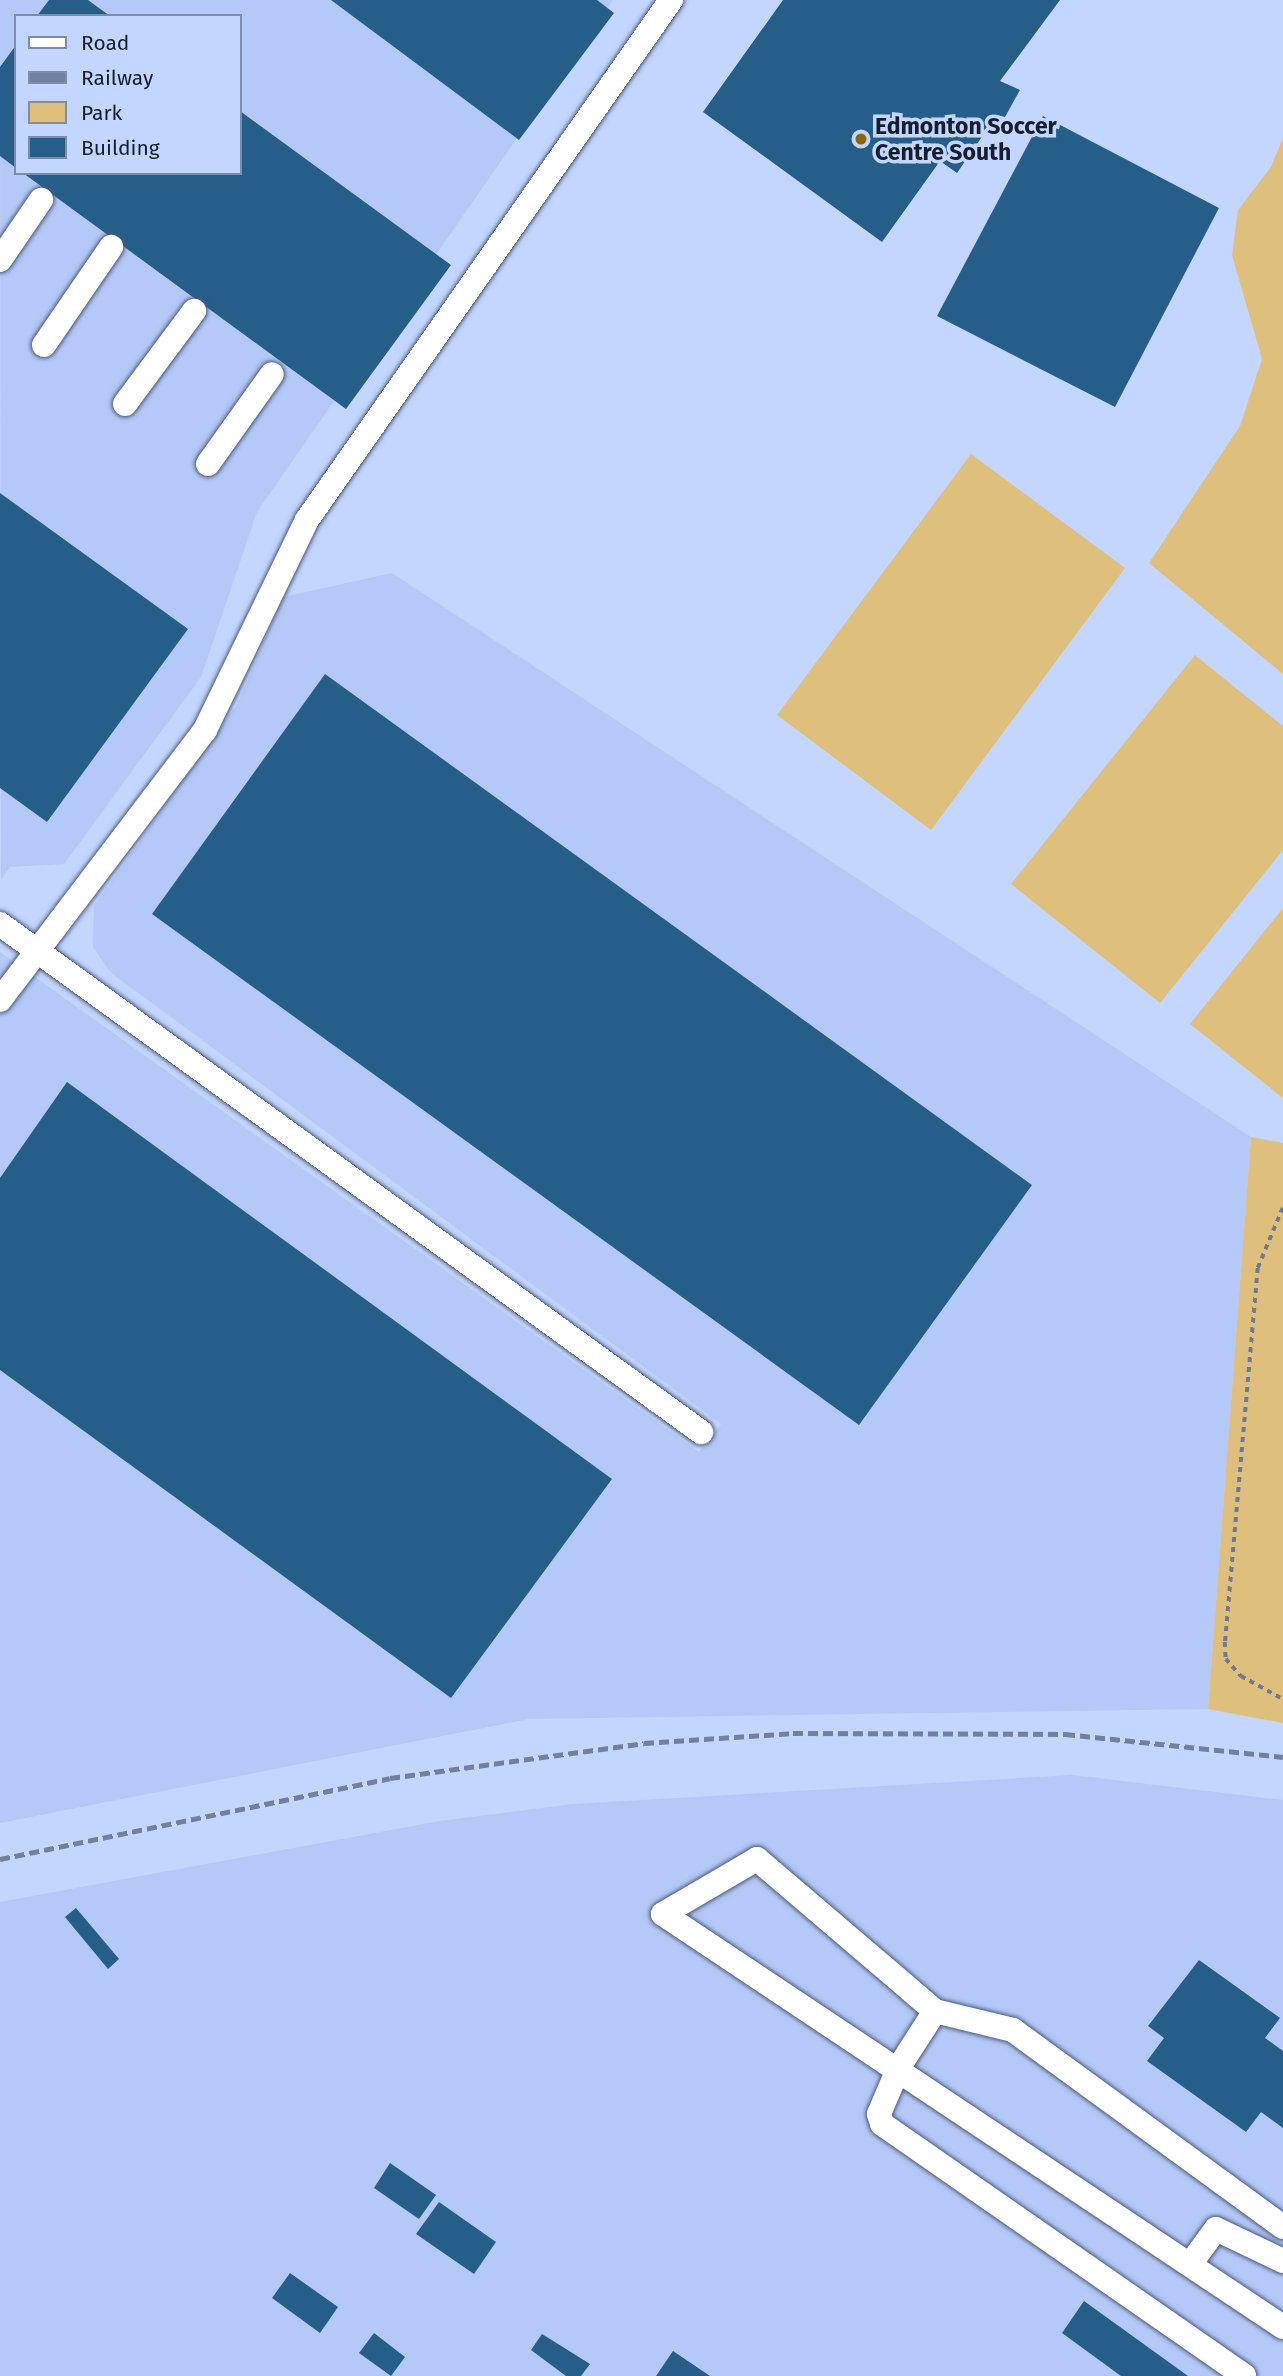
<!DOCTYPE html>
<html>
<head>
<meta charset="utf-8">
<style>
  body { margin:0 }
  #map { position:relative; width:1283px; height:2376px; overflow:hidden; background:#c3d6ff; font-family:"Fira Sans",sans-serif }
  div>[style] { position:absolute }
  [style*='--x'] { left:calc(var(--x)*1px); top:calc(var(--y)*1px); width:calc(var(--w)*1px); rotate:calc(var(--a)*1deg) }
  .built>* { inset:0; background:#b4c9f8 }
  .green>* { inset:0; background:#dfbf7c }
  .building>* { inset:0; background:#265e8a }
  .path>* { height:3.5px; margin-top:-1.75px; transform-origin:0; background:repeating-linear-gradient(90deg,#6d7a96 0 5px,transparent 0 10px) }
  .roads { filter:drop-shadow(0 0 2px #49597c) drop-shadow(0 0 2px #49597c) }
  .minor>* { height:24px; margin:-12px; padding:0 12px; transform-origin:12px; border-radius:12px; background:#fff }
  .rail>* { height:5px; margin-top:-2.5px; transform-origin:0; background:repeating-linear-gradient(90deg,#72809d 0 10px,transparent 0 15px) }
  .dots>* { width:19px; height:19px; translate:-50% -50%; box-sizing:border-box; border:4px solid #c3d6ff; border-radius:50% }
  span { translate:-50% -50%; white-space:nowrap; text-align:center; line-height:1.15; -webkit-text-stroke:7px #c3d6ff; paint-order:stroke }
  .poi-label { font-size:23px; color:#161d2c; font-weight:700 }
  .left { translate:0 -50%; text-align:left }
  .legend { position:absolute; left:14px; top:14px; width:228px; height:161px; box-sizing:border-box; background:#c3d6ff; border:2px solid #7e8cab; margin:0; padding:9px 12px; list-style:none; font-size:21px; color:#161d2c }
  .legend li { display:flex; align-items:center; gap:14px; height:35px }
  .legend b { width:35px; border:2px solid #7e8cab }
</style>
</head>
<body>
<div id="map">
  <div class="built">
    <div style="clip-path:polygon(evenodd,0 0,613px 0,257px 512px,201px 677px,64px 864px,10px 867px,1px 880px,0 0,16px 16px,240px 16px,240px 173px,16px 173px,16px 16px)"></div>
    <div style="clip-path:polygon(392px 573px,1251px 1137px,1208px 1709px,529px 1719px,0 1823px,0 952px,699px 1452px,721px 1424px,110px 972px,93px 947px,94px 906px,237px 705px,283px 597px)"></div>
    <div style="clip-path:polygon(1072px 1775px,1283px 1800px,1283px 2376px,0 2376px,0 1902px,440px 1821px,573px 1804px)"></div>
  </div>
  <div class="green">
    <div style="clip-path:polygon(1283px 138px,1283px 674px,1149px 563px,1240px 426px,1262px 359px,1232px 255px,1238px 210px,1271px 167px)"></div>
    <div style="clip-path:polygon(971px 454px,1125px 568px,931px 830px,777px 715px)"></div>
    <div style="clip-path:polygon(1195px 655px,1283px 726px,1283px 850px,1160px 1003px,1011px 884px)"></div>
    <div style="clip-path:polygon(1283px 908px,1283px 1098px,1190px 1024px)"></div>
    <div style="clip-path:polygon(1251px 1137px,1283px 1143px,1283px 1723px,1208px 1709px)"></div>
  </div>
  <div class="building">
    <div style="clip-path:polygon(49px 0,88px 0,110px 16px,37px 16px)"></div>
    <div style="clip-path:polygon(331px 0,597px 0,614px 13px,519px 140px)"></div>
    <div style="clip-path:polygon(783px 0,1060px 0,1000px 81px,1020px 90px,1005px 117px,997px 115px,957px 173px,940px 161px,882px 242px,703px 112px)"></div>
    <div style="clip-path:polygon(16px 45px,16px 168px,0 156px,0 67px)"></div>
    <div style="clip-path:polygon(240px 111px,451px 265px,346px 409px,23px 173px,240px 173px)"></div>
    <div style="clip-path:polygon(1043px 116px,1219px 208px,1115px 407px,937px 316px)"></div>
    <div style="clip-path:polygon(0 493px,188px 629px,47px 822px,0 788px)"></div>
    <div style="clip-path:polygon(325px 674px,1032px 1185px,859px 1425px,152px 914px)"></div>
    <div style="clip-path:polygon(67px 1082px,612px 1479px,451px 1698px,0 1370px,0 1178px)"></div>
    <div style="clip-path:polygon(76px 1908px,119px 1959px,108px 1969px,65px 1917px)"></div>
    <div style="clip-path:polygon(1199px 1960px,1280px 2018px,1265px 2038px,1283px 2051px,1283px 2128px,1261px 2112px,1246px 2132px,1147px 2061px,1164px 2038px,1148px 2026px)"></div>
    <div style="clip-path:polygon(390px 2163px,436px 2195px,419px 2219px,374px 2188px)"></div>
    <div style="clip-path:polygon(439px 2202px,496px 2242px,474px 2274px,416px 2234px)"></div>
    <div style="clip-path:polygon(290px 2273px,338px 2307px,320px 2333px,272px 2298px)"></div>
    <div style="clip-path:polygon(1084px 2301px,1188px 2376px,1121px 2376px,1062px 2333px)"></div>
    <div style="clip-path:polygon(374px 2333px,405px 2357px,391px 2376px,359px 2353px)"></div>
    <div style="clip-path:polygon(542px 2334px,590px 2364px,581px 2376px,566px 2376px,531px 2350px)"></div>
    <div style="clip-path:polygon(673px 2351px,710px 2376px,656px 2376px)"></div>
  </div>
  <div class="path">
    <div style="--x:1283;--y:1208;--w:65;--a:112.6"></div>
    <div style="--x:1258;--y:1268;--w:375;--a:95"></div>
    <div style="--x:1225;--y:1642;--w:17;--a:87"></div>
    <div style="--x:1226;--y:1659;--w:23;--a:49"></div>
    <div style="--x:1241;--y:1676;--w:48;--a:28.7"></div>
  </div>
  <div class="roads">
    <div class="minor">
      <div style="--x:0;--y:260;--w:73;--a:-55.7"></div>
      <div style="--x:44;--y:345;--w:119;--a:-55.6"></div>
      <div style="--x:125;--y:404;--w:116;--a:-53.4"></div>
      <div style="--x:208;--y:464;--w:110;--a:-54.6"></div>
      <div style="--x:0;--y:924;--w:866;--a:35.93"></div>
      <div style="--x:0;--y:1000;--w:339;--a:-52.8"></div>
      <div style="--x:205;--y:730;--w:233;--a:-64.1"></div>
      <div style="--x:307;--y:520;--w:635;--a:-55.01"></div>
      <div style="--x:935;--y:2011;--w:67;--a:122.7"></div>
      <div style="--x:899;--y:2067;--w:51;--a:113.1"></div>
      <div style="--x:879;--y:2114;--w:10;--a:73"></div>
      <div style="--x:882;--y:2124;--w:441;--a:34.8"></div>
      <div style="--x:1283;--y:2227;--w:334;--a:-143.9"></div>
      <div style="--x:1013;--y:2030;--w:80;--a:-166.3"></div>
      <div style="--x:935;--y:2011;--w:234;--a:-139.5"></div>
      <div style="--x:757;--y:1859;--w:109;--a:149.7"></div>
      <div style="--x:663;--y:1914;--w:745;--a:33.67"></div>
      <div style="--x:1191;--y:2263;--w:42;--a:-53.7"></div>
      <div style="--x:1216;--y:2229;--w:74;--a:25.5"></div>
    </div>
  </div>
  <div class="rail">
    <div style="--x:0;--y:1859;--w:398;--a:-11.7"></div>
    <div style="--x:390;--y:1778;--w:256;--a:-7.8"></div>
    <div style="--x:644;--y:1743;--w:149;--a:-3.8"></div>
    <div style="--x:793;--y:1733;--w:272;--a:0.2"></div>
    <div style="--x:1065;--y:1734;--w:219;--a:6"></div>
  </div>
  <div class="dots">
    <div style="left:861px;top:139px;background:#8a6807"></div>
  </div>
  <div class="poi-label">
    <span class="left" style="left:875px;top:139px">Edmonton Soccer<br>Centre South</span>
  </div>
  <ul class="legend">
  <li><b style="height:9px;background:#fff"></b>Road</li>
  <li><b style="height:9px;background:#72809d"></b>Railway</li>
  <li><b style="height:19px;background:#dfbf7c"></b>Park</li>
  <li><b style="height:19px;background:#265e8a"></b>Building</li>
  </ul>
</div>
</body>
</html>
